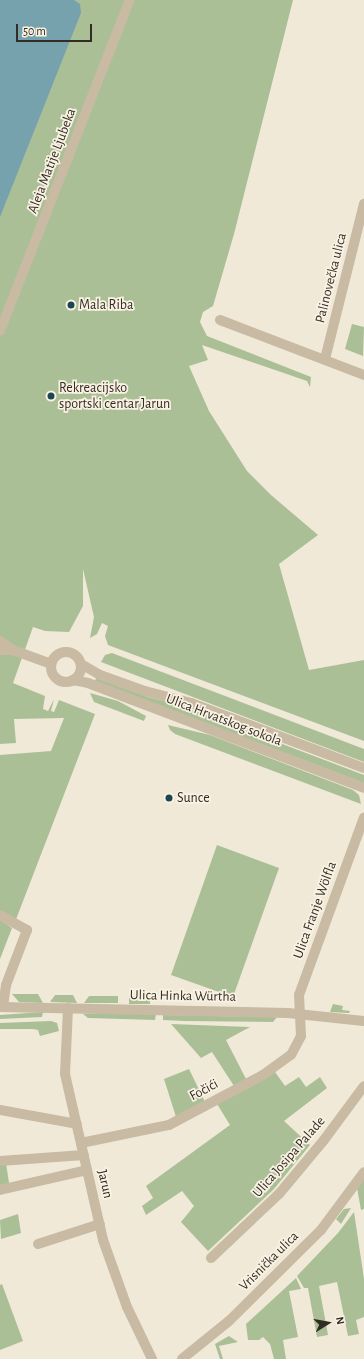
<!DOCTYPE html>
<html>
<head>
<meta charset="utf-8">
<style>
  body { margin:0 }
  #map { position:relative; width:364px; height:1359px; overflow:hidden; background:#f0e9d7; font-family:"Alegreya Sans",sans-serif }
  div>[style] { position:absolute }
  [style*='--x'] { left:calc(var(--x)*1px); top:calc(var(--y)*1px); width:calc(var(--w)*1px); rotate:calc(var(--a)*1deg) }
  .green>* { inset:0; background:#abbf97 }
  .water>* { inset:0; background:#76a2ad }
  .minor>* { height:10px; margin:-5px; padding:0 5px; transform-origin:5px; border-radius:5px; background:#c8baa3 }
  .minor>.ring { margin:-5px; padding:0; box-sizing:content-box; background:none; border:10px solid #c8baa3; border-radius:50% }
  .dots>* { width:11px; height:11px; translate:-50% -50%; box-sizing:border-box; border:2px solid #f9f2e3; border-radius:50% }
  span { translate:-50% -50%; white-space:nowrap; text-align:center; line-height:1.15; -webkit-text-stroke:3.5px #f9f2e3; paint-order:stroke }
  .street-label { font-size:14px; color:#332c25 }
  .poi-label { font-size:14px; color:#332c25 }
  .left { translate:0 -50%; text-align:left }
  .north { position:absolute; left:308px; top:1303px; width:40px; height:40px; -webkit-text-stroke:3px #f9f2e3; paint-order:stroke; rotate:79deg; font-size:11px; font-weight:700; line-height:16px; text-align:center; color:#332c25 }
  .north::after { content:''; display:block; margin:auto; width:14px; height:18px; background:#332c25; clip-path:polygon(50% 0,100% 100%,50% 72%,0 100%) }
  .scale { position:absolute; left:16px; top:24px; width:76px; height:18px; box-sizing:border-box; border:2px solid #332c25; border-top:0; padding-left:5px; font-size:12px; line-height:14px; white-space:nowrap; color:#332c25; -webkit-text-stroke:3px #f9f2e3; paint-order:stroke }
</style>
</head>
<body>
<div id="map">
  <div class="green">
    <div style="clip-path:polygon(0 0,293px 0,234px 234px,213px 306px,203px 312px,200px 322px,207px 336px,311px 377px,310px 387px,307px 381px,202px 345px,208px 360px,189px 366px,209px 411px,247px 471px,271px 495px,318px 535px,279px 564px,309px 670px,364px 660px,364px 741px,108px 645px,105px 636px,108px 626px,102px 623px,97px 634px,90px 638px,94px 617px,83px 569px,83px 606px,69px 632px,45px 631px,33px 627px,13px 683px,45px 696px,43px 709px,48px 711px,54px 699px,51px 711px,54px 712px,59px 700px,95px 714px,15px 922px,0 910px,0 755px,51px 751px,64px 718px,14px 719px,16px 743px,0 744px)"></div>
    <div style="clip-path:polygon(352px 324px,364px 327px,363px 356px,345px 349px)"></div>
    <div style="clip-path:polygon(112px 653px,364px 749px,364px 762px,101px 662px,105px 655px)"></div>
    <div style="clip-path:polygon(96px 678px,148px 697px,180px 705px,364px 775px,364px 783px,95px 681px)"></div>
    <div style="clip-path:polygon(90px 693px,118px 701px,146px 716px,144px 721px,94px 702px)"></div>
    <div style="clip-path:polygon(168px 725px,210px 735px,353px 790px,359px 795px,361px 804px,175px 734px,170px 730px)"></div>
    <div style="clip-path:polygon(217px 845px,279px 868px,233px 997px,171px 975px)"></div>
    <div style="clip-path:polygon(0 920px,12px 928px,0 959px)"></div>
    <div style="clip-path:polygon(12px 994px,38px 994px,43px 1003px,19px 1002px)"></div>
    <div style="clip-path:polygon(55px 995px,73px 995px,77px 1003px,50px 1002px)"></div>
    <div style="clip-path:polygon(89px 996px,118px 996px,118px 1003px,84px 1003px)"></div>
    <div style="clip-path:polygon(129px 996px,150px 997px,150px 1004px,129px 1004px)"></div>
    <div style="clip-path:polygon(333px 1004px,343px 1006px,342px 1010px,350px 1011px,349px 1013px,330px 1012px)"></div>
    <div style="clip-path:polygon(43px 1012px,42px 1017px,0 1019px,0 1015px)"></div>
    <div style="clip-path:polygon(83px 1014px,156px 1014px,155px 1020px,88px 1018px)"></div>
    <div style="clip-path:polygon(163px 1015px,277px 1017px,273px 1022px,184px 1021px,163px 1020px)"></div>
    <div style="clip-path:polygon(51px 1021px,57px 1023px,59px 1031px,40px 1036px,38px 1030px,33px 1029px,0 1029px,0 1023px)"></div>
    <div style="clip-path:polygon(171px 1024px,250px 1027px,226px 1040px,246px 1079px,234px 1086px,212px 1052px,201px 1058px)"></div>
    <div style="clip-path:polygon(189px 1069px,205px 1102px,176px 1117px,164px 1079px)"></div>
    <div style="clip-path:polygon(275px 1072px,285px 1086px,299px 1077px,306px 1087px,320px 1077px,327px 1088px,284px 1121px,310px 1145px,274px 1189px,208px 1251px,181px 1222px,194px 1206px,182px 1191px,146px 1215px,142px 1206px,153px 1198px,146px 1186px,230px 1125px,217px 1104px)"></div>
    <div style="clip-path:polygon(6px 1163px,9px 1183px,0 1187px,0 1164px)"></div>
    <div style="clip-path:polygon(364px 1175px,364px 1209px,361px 1210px,357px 1188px)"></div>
    <div style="clip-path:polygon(351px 1208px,341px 1224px,336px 1219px,344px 1209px)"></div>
    <div style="clip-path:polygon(354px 1212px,364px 1279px,364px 1317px,356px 1320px,359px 1334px,348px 1336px,337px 1282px,319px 1286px,328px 1335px,317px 1337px,308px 1288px,304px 1288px,297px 1276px,338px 1233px)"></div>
    <div style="clip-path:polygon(18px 1214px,21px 1233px,1px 1239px,0 1220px)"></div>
    <div style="clip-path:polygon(296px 1278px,301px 1289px,289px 1291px,298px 1337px,283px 1340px,286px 1359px,274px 1359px,270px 1344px,263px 1337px,259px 1340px,248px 1340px,246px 1324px)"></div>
    <div style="clip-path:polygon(2px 1284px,23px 1341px,0 1350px,0 1285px)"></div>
    <div style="clip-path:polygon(229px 1336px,238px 1342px,219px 1346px,223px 1359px,220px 1359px,215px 1344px)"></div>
  </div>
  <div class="water">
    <div style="clip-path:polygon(0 0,74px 0,80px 4px,81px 13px,0 217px)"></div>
  </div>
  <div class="minor">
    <div style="--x:220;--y:320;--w:154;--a:20.9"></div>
    <div style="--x:0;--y:331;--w:356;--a:-68.6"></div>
    <div style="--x:325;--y:359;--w:160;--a:-75.9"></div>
    <div style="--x:0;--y:641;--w:16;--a:35"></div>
    <div style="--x:13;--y:650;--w:40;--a:20.2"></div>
    <div style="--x:0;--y:650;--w:13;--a:0"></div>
    <div class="ring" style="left:51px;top:652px;width:20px;height:20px"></div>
    <div style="--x:81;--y:664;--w:22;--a:30"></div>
    <div style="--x:100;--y:675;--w:48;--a:19.6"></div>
    <div style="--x:145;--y:691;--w:48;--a:14.6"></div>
    <div style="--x:191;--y:703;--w:185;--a:20.6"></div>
    <div style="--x:73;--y:680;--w:15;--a:11"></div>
    <div style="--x:88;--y:683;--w:295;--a:20.8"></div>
    <div style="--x:0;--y:915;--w:31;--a:29"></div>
    <div style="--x:27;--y:930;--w:59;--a:110.9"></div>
    <div style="--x:6;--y:985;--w:22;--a:98"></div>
    <div style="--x:0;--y:1007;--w:288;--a:1.2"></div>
    <div style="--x:288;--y:1013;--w:76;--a:6"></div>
    <div style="--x:68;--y:1008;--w:66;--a:92.6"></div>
    <div style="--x:65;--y:1074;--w:170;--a:77.1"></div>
    <div style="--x:103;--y:1240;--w:71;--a:70.3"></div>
    <div style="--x:127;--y:1307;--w:58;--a:64.3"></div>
    <div style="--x:0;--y:1110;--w:78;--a:10.3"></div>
    <div style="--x:81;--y:1143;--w:90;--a:-11.6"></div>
    <div style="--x:169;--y:1125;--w:106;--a:-28"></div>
    <div style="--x:263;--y:1075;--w:34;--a:-36"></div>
    <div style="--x:291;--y:1055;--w:21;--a:-62"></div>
    <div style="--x:301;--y:1036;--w:41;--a:-92.8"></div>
    <div style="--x:299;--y:995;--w:189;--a:-69.9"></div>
    <div style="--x:0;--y:1161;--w:84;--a:-4.1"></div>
    <div style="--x:0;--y:1190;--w:89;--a:-12.9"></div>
    <div style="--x:38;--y:1244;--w:65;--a:-17.9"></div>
    <div style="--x:211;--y:1258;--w:93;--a:-43.3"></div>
    <div style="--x:279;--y:1194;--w:70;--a:-50.2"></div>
    <div style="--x:324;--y:1140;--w:67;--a:-53.5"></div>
    <div style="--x:182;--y:1359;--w:60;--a:-39"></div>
    <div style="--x:229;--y:1321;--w:129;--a:-44.7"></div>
    <div style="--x:321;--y:1230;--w:72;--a:-53.4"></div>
  </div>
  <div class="dots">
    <div style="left:71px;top:305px;background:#1b4754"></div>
    <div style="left:51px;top:396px;background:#1b4754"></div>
    <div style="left:169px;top:798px;background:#1b4754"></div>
  </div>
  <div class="street-label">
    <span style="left:52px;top:161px;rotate:-69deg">Aleja Matije Ljubeka</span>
    <span style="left:331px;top:278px;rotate:-76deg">Palinovečka ulica</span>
    <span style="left:224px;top:720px;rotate:21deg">Ulica Hrvatskog sokola</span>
    <span style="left:315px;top:910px;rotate:-70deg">Ulica Franje Wölfla</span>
    <span style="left:183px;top:996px;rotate:1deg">Ulica Hinka Würtha</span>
    <span style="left:204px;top:1090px;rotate:-28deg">Fočići</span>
    <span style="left:289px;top:1157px;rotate:-49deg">Ulica Josipa Palade</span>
    <span style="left:105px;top:1184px;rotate:77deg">Jarun</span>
    <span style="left:269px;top:1261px;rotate:-45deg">Vrisnička ulica</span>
  </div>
  <div class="poi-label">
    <span class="left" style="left:79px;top:305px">Mala Riba</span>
    <span class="left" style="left:59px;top:396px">Rekreacijsko<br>sportski centar Jarun</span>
    <span class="left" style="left:177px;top:798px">Sunce</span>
  </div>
  <div class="north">N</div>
  <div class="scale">50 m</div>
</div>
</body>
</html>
